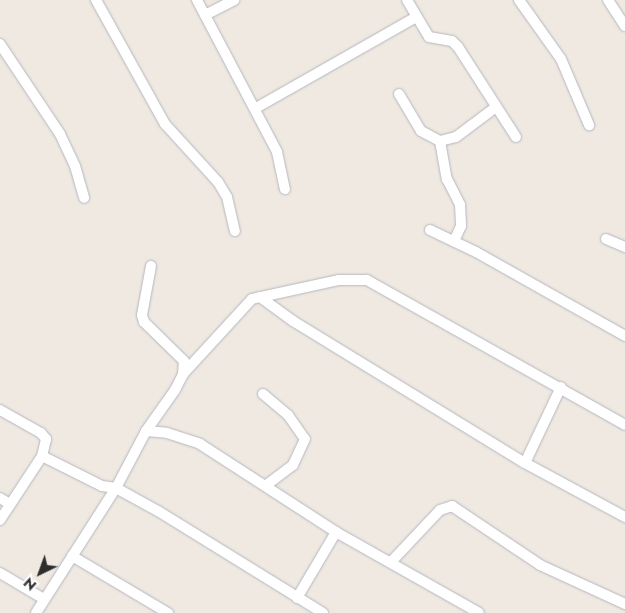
<!DOCTYPE html>
<html>
<head>
<meta charset="utf-8">
<style>
  body { margin:0 }
  #map { position:relative; width:625px; height:613px; overflow:hidden; background:#efe9e1; font-family:Jost,sans-serif }
  div>[style] { position:absolute }
  [style*='--x'] { left:calc(var(--x)*1px); top:calc(var(--y)*1px); width:calc(var(--w)*1px); rotate:calc(var(--a)*1deg) }
  .roads { filter:drop-shadow(0 0 1px #b4b7c1) drop-shadow(0 0 1px #b4b7c1) }
  .minor>* { height:10px; margin:-5px; padding:0 5px; transform-origin:5px; border-radius:5px; background:#fff }
  span { translate:-50% -50%; white-space:nowrap; text-align:center; line-height:1.15; -webkit-text-stroke:5px #fff; paint-order:stroke }
  .north { position:absolute; left:15px; top:548px; width:50px; height:50px; -webkit-text-stroke:4px #fff; paint-order:stroke; rotate:222deg; font-size:14px; font-weight:700; line-height:20px; text-align:center; color:#2e2e2e }
  .north::after { content:''; display:block; margin:auto; width:18px; height:22px; background:#2e2e2e; clip-path:polygon(50% 0,100% 100%,50% 72%,0 100%) }
</style>
</head>
<body>
<div id="map">
  <div class="roads">
    <div class="minor">
      <div style="--x:96;--y:0;--w:142;--a:60.9"></div>
      <div style="--x:165;--y:124;--w:79;--a:47.6"></div>
      <div style="--x:218;--y:182;--w:17;--a:59"></div>
      <div style="--x:227;--y:197;--w:35;--a:77"></div>
      <div style="--x:197;--y:0;--w:172;--a:62.2"></div>
      <div style="--x:277;--y:152;--w:38;--a:78"></div>
      <div style="--x:407;--y:0;--w:43;--a:59.3"></div>
      <div style="--x:429;--y:37;--w:23;--a:10"></div>
      <div style="--x:452;--y:41;--w:8;--a:45"></div>
      <div style="--x:458;--y:47;--w:107;--a:57.2"></div>
      <div style="--x:519;--y:0;--w:72;--a:54.6"></div>
      <div style="--x:561;--y:59;--w:72;--a:67"></div>
      <div style="--x:608;--y:0;--w:31;--a:57"></div>
      <div style="--x:205;--y:15;--w:33;--a:-27"></div>
      <div style="--x:0;--y:44;--w:108;--a:56.3"></div>
      <div style="--x:60;--y:134;--w:35;--a:65"></div>
      <div style="--x:75;--y:166;--w:33;--a:74"></div>
      <div style="--x:399;--y:94;--w:43;--a:59.3"></div>
      <div style="--x:421;--y:131;--w:21;--a:28"></div>
      <div style="--x:440;--y:141;--w:16;--a:-14"></div>
      <div style="--x:456;--y:137;--w:50;--a:-36.9"></div>
      <div style="--x:256;--y:108;--w:184;--a:-29.6"></div>
      <div style="--x:440;--y:141;--w:39;--a:80"></div>
      <div style="--x:447;--y:179;--w:29;--a:63"></div>
      <div style="--x:460;--y:205;--w:21;--a:87"></div>
      <div style="--x:461;--y:226;--w:17;--a:115"></div>
      <div style="--x:430;--y:230;--w:51;--a:25.6"></div>
      <div style="--x:476;--y:252;--w:171;--a:29.4"></div>
      <div style="--x:606;--y:239;--w:21;--a:23"></div>
      <div style="--x:261;--y:297;--w:80;--a:-12.3"></div>
      <div style="--x:339;--y:280;--w:28;--a:0"></div>
      <div style="--x:367;--y:280;--w:296;--a:29.3"></div>
      <div style="--x:183;--y:374;--w:102;--a:-47.4"></div>
      <div style="--x:252;--y:299;--w:8;--a:-14"></div>
      <div style="--x:260;--y:297;--w:41;--a:36"></div>
      <div style="--x:293;--y:321;--w:272;--a:31.5"></div>
      <div style="--x:525;--y:463;--w:114;--a:28.4"></div>
      <div style="--x:263;--y:394;--w:33;--a:40"></div>
      <div style="--x:288;--y:415;--w:29;--a:55"></div>
      <div style="--x:305;--y:439;--w:29;--a:115"></div>
      <div style="--x:293;--y:465;--w:34;--a:143"></div>
      <div style="--x:0;--y:410;--w:47;--a:29.3"></div>
      <div style="--x:41;--y:433;--w:8;--a:50"></div>
      <div style="--x:46;--y:439;--w:17;--a:103"></div>
      <div style="--x:146;--y:431;--w:50;--a:-54.7"></div>
      <div style="--x:175;--y:390;--w:18;--a:-63"></div>
      <div style="--x:183;--y:374;--w:13;--a:-86"></div>
      <div style="--x:184;--y:361;--w:56;--a:-135.7"></div>
      <div style="--x:144;--y:322;--w:7;--a:-106"></div>
      <div style="--x:142;--y:315;--w:50;--a:-79.6"></div>
      <div style="--x:525;--y:463;--w:84;--a:-64.7"></div>
      <div style="--x:0;--y:498;--w:12;--a:31"></div>
      <div style="--x:0;--y:520;--w:77;--a:-56.7"></div>
      <div style="--x:42;--y:456;--w:67;--a:26.6"></div>
      <div style="--x:102;--y:486;--w:14;--a:8"></div>
      <div style="--x:116;--y:488;--w:48;--a:28.7"></div>
      <div style="--x:158;--y:511;--w:194;--a:31.7"></div>
      <div style="--x:72;--y:556;--w:112;--a:30.7"></div>
      <div style="--x:391;--y:562;--w:71;--a:-46.7"></div>
      <div style="--x:440;--y:510;--w:13;--a:-18"></div>
      <div style="--x:452;--y:506;--w:106;--a:33.8"></div>
      <div style="--x:540;--y:565;--w:94;--a:24.6"></div>
      <div style="--x:0;--y:573;--w:51;--a:30.6"></div>
      <div style="--x:297;--y:598;--w:77;--a:-59.4"></div>
      <div style="--x:36;--y:613;--w:148;--a:-57.4"></div>
      <div style="--x:116;--y:488;--w:64;--a:-62.2"></div>
      <div style="--x:146;--y:431;--w:21;--a:5"></div>
      <div style="--x:167;--y:433;--w:35;--a:18"></div>
      <div style="--x:200;--y:444;--w:162;--a:32.9"></div>
      <div style="--x:336;--y:532;--w:164;--a:29.5"></div>
    </div>
  </div>
  <div class="north">N</div>
</div>
</body>
</html>
